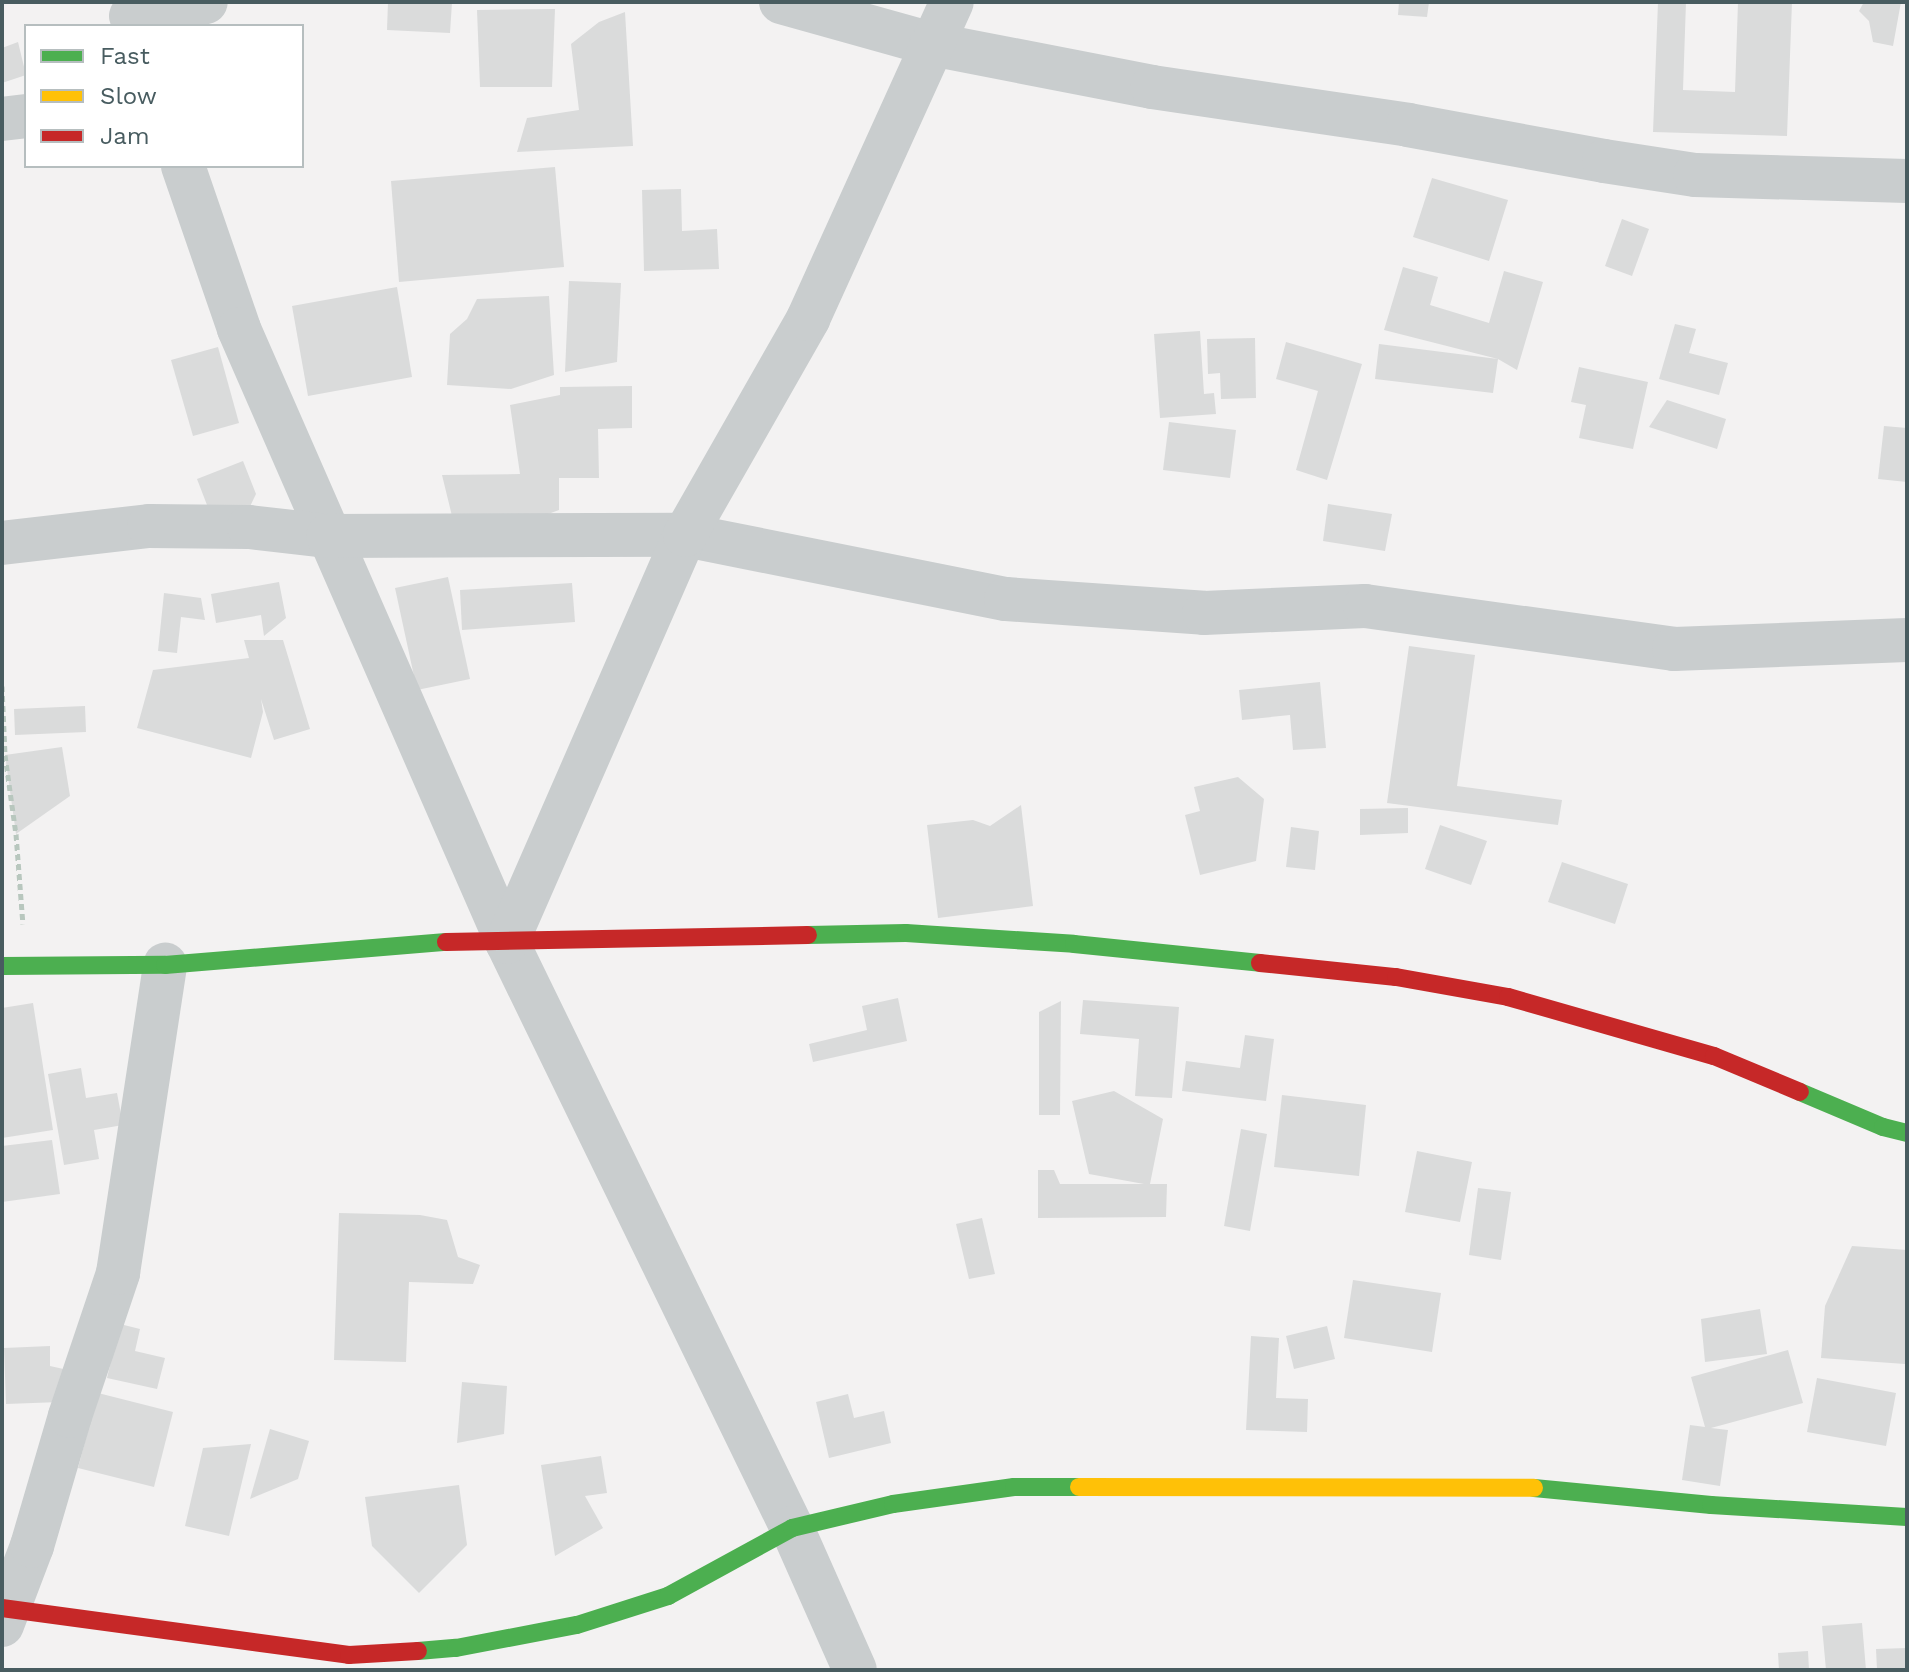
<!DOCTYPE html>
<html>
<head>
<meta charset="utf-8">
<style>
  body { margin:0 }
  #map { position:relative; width:1909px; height:1672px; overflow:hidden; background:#f3f2f2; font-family:"Work Sans",sans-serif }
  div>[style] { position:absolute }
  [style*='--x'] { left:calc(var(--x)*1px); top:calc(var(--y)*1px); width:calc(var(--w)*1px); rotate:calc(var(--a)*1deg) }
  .building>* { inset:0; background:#dadbdb }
  .path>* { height:5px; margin-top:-2.5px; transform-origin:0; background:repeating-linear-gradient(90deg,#b8c7be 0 6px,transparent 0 10px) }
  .street>* { height:44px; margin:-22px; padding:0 22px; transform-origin:22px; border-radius:22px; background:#c9cdce }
  .fast>* { height:18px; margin:-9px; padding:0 9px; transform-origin:9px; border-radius:9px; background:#4caf50 }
  .slow>* { height:18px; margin:-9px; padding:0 9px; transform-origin:9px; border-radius:9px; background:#ffc107 }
  .jam>* { height:18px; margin:-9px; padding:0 9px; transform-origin:9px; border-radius:9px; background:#c62828 }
  span { translate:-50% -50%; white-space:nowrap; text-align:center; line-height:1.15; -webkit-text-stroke:6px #fff; paint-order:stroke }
  .frame { position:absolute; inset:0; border:4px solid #485c60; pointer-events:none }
  .legend { position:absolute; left:24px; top:24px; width:280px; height:144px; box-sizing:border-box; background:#fff; border:2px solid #b6bebf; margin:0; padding:10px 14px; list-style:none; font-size:24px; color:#485c60 }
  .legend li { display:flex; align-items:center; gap:16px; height:40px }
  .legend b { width:40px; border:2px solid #b6bebf }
</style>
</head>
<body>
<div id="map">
  <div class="building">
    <div style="clip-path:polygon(388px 2px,452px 2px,450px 33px,387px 30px)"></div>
    <div style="clip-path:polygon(1399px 2px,1429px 2px,1427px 17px,1398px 15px)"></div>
    <div style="clip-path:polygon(1658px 2px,1686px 2px,1683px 90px,1735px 92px,1738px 2px,1792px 2px,1787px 136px,1653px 132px)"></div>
    <div style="clip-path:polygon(1864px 2px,1901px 2px,1893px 46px,1873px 42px,1869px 21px,1859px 11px)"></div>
    <div style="clip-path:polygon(555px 9px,552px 87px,480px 87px,477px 10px)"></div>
    <div style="clip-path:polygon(625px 12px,633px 146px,517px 152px,527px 118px,579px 110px,571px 44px,599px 22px)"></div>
    <div style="clip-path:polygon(18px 42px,26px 75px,2px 83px,2px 48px)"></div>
    <div style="clip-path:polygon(555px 167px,564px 267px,399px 282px,391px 181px)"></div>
    <div style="clip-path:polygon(1432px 178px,1508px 200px,1489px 261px,1413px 237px)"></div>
    <div style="clip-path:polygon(681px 189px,682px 231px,717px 229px,719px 269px,644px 271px,642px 190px)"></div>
    <div style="clip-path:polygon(1622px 219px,1649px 229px,1632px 276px,1605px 266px)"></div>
    <div style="clip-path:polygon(1403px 267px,1438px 277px,1430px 305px,1489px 323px,1504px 271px,1543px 282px,1517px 370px,1498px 359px,1493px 393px,1375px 379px,1379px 344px,1498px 359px,1384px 330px)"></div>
    <div style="clip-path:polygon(569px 281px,621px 283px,617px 362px,565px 372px)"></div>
    <div style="clip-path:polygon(397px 287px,412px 377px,308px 396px,292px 306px)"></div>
    <div style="clip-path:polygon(549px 296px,554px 375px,511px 389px,447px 385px,450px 334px,467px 319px,477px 299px)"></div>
    <div style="clip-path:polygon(1675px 324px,1696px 329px,1689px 353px,1728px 363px,1719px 395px,1659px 379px)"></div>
    <div style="clip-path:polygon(1200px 331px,1204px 394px,1214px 393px,1216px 414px,1160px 418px,1154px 334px)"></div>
    <div style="clip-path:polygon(1255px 338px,1256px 398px,1221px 399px,1220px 373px,1208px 374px,1207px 339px)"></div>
    <div style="clip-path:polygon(1286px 342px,1362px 364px,1327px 480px,1296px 470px,1318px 391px,1276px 379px)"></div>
    <div style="clip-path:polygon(218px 347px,239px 423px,193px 436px,171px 360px)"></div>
    <div style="clip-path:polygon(1579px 367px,1648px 382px,1633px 449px,1579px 438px,1586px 405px,1571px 402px)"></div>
    <div style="clip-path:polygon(632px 386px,632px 428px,598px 429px,599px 478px,559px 478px,559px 510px,540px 517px,452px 516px,442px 475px,520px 474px,510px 405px,560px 395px,560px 387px)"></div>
    <div style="clip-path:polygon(1667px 400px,1726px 419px,1717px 449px,1649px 427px)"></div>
    <div style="clip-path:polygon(1169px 422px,1236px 430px,1230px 478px,1163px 470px)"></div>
    <div style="clip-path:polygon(1884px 426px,1907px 428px,1907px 482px,1878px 479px)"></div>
    <div style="clip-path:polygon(243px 461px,256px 494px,243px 521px,207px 505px,197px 479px)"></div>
    <div style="clip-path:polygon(1328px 504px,1392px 514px,1385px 551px,1323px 541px)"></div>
    <div style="clip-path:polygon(448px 577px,470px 679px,417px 690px,395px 588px)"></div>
    <div style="clip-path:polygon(279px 582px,286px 618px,264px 636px,261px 615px,216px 623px,211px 594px)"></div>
    <div style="clip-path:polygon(572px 583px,575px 622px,462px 630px,460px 590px)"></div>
    <div style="clip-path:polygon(164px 593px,201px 598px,205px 620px,181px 617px,177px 653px,158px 651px)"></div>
    <div style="clip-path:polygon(244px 640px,283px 640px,310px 729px,274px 740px,261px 699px,263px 712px,251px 758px,137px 728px,153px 670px,249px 658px)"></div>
    <div style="clip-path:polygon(1409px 646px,1475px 655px,1457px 786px,1562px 800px,1558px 825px,1387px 803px)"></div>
    <div style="clip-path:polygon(1320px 682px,1326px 748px,1293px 750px,1290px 715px,1242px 720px,1239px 690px)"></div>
    <div style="clip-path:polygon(85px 706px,86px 732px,15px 735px,14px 709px)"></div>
    <div style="clip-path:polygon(62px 747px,70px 796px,16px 834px,5px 755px)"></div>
    <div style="clip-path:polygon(1238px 777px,1264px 799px,1256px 861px,1200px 875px,1185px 815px,1200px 811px,1194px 787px)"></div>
    <div style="clip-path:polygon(1021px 805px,1033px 906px,938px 918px,927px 825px,973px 820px,990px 826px)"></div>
    <div style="clip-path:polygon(1408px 808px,1408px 833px,1360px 835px,1360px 809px)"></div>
    <div style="clip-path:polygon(1440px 825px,1487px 841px,1471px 885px,1425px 869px)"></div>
    <div style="clip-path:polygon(1291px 827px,1319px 831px,1315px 870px,1286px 867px)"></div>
    <div style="clip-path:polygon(1562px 862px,1628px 884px,1615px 924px,1548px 902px)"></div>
    <div style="clip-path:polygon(898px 998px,907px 1041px,813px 1062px,809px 1044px,867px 1030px,862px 1006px)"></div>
    <div style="clip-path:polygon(1083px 1000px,1179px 1007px,1172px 1098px,1135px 1096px,1139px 1039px,1080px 1034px)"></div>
    <div style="clip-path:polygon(1061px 1001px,1060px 1115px,1039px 1115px,1039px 1012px)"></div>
    <div style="clip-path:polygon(33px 1003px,53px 1130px,2px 1138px,2px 1008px)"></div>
    <div style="clip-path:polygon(1245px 1035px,1274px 1039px,1266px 1101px,1182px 1091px,1186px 1061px,1240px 1068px)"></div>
    <div style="clip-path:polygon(81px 1068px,86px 1098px,117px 1093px,123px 1125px,94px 1130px,99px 1159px,64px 1165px,48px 1074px)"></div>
    <div style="clip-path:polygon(1114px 1091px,1163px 1119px,1150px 1184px,1167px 1184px,1166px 1217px,1038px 1218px,1038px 1170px,1054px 1170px,1060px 1184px,1144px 1184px,1089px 1174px,1072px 1101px)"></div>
    <div style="clip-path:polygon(1282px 1095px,1366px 1105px,1359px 1176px,1274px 1167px)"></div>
    <div style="clip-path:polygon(1241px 1129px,1267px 1134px,1250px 1231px,1224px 1226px)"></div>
    <div style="clip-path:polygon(52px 1140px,60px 1194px,2px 1202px,2px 1146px)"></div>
    <div style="clip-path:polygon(1417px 1151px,1472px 1162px,1460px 1222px,1405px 1212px)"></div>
    <div style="clip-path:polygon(1478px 1188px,1511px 1192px,1501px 1260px,1469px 1255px)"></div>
    <div style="clip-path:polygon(339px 1213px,420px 1215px,447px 1220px,458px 1257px,480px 1265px,473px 1284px,409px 1282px,406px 1362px,334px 1360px)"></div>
    <div style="clip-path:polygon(982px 1218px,995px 1274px,969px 1279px,956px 1224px)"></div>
    <div style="clip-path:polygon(1852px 1246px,1907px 1250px,1905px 1364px,1821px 1358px,1825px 1306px)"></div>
    <div style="clip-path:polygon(1353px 1280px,1441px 1293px,1432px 1352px,1344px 1338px)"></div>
    <div style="clip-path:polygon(1760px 1309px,1767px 1354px,1705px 1362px,1701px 1319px)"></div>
    <div style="clip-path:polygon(120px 1324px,140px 1329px,135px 1351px,165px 1358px,157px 1389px,107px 1378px)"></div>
    <div style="clip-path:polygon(1327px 1326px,1335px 1359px,1294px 1369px,1286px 1336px)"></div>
    <div style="clip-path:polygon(1251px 1336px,1279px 1338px,1276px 1398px,1308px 1399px,1307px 1432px,1246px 1430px)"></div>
    <div style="clip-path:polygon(50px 1346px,50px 1366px,68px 1370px,60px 1402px,6px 1404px,4px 1348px)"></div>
    <div style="clip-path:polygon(1788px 1350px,1803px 1403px,1711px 1428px,1728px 1430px,1720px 1486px,1682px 1480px,1690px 1425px,1705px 1427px,1691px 1377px)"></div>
    <div style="clip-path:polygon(1817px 1378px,1896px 1393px,1886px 1446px,1807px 1432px)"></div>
    <div style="clip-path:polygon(462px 1382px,507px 1386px,504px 1434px,457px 1443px)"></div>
    <div style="clip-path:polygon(98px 1393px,173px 1412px,154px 1487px,78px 1468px)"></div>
    <div style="clip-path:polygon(848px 1394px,854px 1418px,884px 1411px,891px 1443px,829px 1458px,816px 1402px)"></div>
    <div style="clip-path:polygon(270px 1429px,309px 1441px,298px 1479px,250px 1499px)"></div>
    <div style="clip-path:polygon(251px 1444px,229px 1536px,185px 1526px,203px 1448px)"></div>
    <div style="clip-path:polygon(601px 1456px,607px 1493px,585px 1496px,603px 1528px,555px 1556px,541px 1465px)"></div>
    <div style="clip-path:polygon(459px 1485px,467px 1545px,419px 1593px,372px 1546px,365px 1497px)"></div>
    <div style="clip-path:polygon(1862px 1623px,1866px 1670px,1826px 1670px,1822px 1626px)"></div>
    <div style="clip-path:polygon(1907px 1648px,1907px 1670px,1877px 1670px,1876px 1649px)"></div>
    <div style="clip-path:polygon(1808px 1651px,1809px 1670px,1779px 1670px,1778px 1653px)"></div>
  </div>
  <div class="path">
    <div style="--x:2;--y:686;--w:69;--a:87.5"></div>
    <div style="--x:5;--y:755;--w:80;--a:82.1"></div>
    <div style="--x:16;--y:834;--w:90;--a:85.6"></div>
  </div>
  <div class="street">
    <div style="--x:781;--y:2;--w:156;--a:15.6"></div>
    <div style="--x:931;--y:44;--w:225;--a:11"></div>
    <div style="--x:1152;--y:87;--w:259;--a:8.4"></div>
    <div style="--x:1408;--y:125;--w:199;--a:10.4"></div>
    <div style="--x:1604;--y:161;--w:92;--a:8.7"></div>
    <div style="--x:1695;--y:175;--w:212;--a:1.6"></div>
    <div style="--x:131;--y:16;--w:76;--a:-10.6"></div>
    <div style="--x:2;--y:119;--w:24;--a:-7"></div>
    <div style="--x:183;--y:166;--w:172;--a:71"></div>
    <div style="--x:239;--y:329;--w:669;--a:66.39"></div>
    <div style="--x:507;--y:942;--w:652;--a:64.06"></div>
    <div style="--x:792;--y:1528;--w:155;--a:66.1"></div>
    <div style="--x:2;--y:543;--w:148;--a:-6.6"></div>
    <div style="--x:149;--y:526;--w:100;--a:0.6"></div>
    <div style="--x:249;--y:527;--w:80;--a:6.5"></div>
    <div style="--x:328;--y:536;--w:357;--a:-0.2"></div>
    <div style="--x:685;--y:535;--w:327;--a:11.3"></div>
    <div style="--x:1006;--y:599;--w:198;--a:4"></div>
    <div style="--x:1204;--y:613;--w:161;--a:-2.5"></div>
    <div style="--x:1365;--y:606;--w:312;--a:7.9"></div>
    <div style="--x:1674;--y:649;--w:233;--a:-2.2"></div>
    <div style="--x:507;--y:942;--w:444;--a:-66.4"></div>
    <div style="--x:685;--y:535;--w:249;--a:-60.3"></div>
    <div style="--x:808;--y:319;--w:348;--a:-65.6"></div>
    <div style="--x:2;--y:1625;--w:85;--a:-69.2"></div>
    <div style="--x:32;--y:1546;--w:135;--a:-73.7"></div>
    <div style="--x:70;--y:1416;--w:151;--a:-71.4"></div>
    <div style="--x:118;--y:1273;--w:312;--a:-81.3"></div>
  </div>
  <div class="fast">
    <div style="--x:808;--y:935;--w:98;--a:-1.2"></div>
    <div style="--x:906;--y:933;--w:168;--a:3.7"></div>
    <div style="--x:1074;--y:944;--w:187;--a:5.8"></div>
    <div style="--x:2;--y:966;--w:163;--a:-0.4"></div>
    <div style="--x:165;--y:965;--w:282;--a:-4.7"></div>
    <div style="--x:1800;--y:1092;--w:90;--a:22.9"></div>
    <div style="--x:1883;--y:1127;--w:25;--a:14"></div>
    <div style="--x:1534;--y:1488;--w:178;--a:5.5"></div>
    <div style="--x:1711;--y:1505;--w:196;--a:3.5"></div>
    <div style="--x:418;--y:1651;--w:38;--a:-5"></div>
    <div style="--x:456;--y:1648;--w:123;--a:-10.8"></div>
    <div style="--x:577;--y:1625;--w:96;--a:-17.7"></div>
    <div style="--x:668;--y:1596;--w:141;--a:-28.7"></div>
    <div style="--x:792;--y:1528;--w:104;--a:-13.4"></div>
    <div style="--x:893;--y:1504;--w:122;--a:-8"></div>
    <div style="--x:1014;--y:1487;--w:65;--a:0"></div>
  </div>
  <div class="slow">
    <div style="--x:1079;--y:1487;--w:455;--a:0.1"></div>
  </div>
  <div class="jam">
    <div style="--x:446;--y:942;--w:362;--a:-1.1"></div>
    <div style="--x:1260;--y:963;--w:137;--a:5.9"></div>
    <div style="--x:1396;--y:977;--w:114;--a:10.1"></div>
    <div style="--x:1508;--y:997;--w:214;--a:16"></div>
    <div style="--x:1714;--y:1056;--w:93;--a:22.7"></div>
    <div style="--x:2;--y:1608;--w:350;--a:7.7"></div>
    <div style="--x:349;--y:1655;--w:69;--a:-3.3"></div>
  </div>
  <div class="frame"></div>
  <ul class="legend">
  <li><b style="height:10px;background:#4caf50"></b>Fast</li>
  <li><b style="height:10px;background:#ffc107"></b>Slow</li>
  <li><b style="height:10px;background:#c62828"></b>Jam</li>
  </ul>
</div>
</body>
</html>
